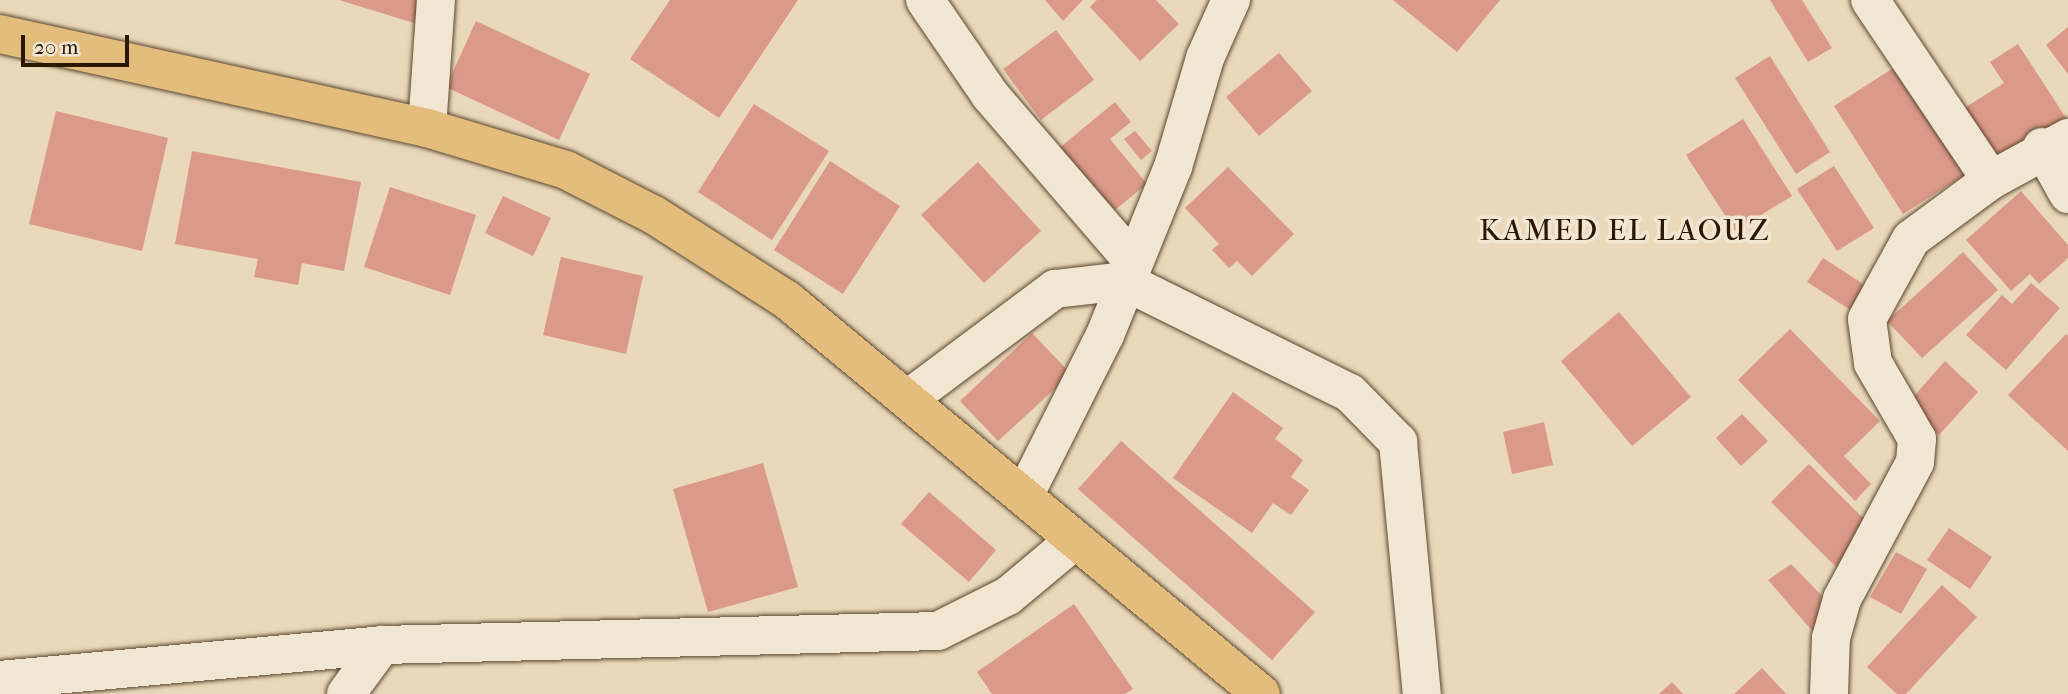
<!DOCTYPE html>
<html>
<head>
<meta charset="utf-8">
<style>
  body { margin:0 }
  #map { position:relative; width:2068px; height:694px; overflow:hidden; background:#e9d8b9; font-family:"IM FELL French Canon",serif }
  div>[style] { position:absolute }
  [style*='--x'] { left:calc(var(--x)*1px); top:calc(var(--y)*1px); width:calc(var(--w)*1px); rotate:calc(var(--a)*1deg) }
  .building>* { inset:0; background:#db9987 }
  .roads { filter:drop-shadow(0 0 2px #5b4730) drop-shadow(0 0 2px #5b4730) }
  .minor>* { height:38px; margin:-19px; padding:0 19px; transform-origin:19px; border-radius:19px; background:#f1e6d2 }
  .major>* { height:38px; margin:-19px; padding:0 19px; transform-origin:19px; border-radius:19px; background:#e4bc7c }
  span { translate:-50% -50%; white-space:nowrap; text-align:center; line-height:1.15; -webkit-text-stroke:7px #f1e6d2; paint-order:stroke }
  .quarter-label { font-size:30px; color:#2c1702; letter-spacing:2px }
  .scale { position:absolute; left:21px; top:35px; width:108px; height:32px; box-sizing:border-box; border:4px solid #2c1702; border-top:0; padding-left:9px; font-size:21px; line-height:24px; white-space:nowrap; color:#2c1702; -webkit-text-stroke:5px #f1e6d2; paint-order:stroke }
</style>
</head>
<body>
<div id="map">
  <div class="building">
    <div style="clip-path:polygon(339px 0,420px 0,414px 23px)"></div>
    <div style="clip-path:polygon(670px 0,798px 0,719px 118px,630px 59px)"></div>
    <div style="clip-path:polygon(1045px 0,1083px 0,1063px 21px)"></div>
    <div style="clip-path:polygon(1097px 0,1156px 0,1179px 24px,1140px 61px,1090px 7px)"></div>
    <div style="clip-path:polygon(1393px 0,1500px 0,1457px 52px)"></div>
    <div style="clip-path:polygon(1770px 0,1802px 0,1832px 48px,1808px 62px)"></div>
    <div style="clip-path:polygon(476px 21px,590px 74px,559px 140px,446px 87px)"></div>
    <div style="clip-path:polygon(2068px 27px,2068px 74px,2046px 45px)"></div>
    <div style="clip-path:polygon(1056px 30px,1094px 80px,1041px 120px,1003px 69px)"></div>
    <div style="clip-path:polygon(2018px 44px,2066px 118px,1989px 167px,1955px 114px,2004px 83px,1990px 62px)"></div>
    <div style="clip-path:polygon(1279px 53px,1312px 91px,1259px 136px,1226px 97px)"></div>
    <div style="clip-path:polygon(1770px 56px,1830px 152px,1796px 174px,1735px 78px)"></div>
    <div style="clip-path:polygon(1898px 65px,1966px 174px,1903px 214px,1834px 106px)"></div>
    <div style="clip-path:polygon(1115px 102px,1131px 122px,1110px 139px,1147px 184px,1105px 218px,1052px 154px)"></div>
    <div style="clip-path:polygon(754px 104px,829px 151px,772px 240px,698px 192px)"></div>
    <div style="clip-path:polygon(56px 111px,168px 138px,142px 251px,29px 224px)"></div>
    <div style="clip-path:polygon(1743px 119px,1792px 196px,1735px 231px,1686px 155px)"></div>
    <div style="clip-path:polygon(1135px 131px,1152px 151px,1141px 160px,1124px 139px)"></div>
    <div style="clip-path:polygon(192px 151px,361px 182px,344px 271px,302px 263px,298px 285px,254px 277px,258px 259px,175px 244px)"></div>
    <div style="clip-path:polygon(830px 161px,900px 206px,843px 294px,774px 250px)"></div>
    <div style="clip-path:polygon(978px 162px,1041px 231px,984px 283px,921px 215px)"></div>
    <div style="clip-path:polygon(1834px 166px,1874px 228px,1837px 251px,1797px 189px)"></div>
    <div style="clip-path:polygon(1228px 167px,1294px 234px,1252px 276px,1237px 261px,1229px 268px,1212px 250px,1219px 244px,1185px 208px)"></div>
    <div style="clip-path:polygon(390px 187px,476px 215px,450px 295px,364px 267px)"></div>
    <div style="clip-path:polygon(2021px 191px,2068px 245px,2068px 258px,2039px 284px,2030px 274px,2011px 291px,1966px 240px)"></div>
    <div style="clip-path:polygon(503px 196px,551px 218px,533px 256px,485px 233px)"></div>
    <div style="clip-path:polygon(1963px 252px,1998px 290px,1922px 358px,1887px 321px)"></div>
    <div style="clip-path:polygon(561px 257px,643px 276px,626px 354px,543px 335px)"></div>
    <div style="clip-path:polygon(1823px 258px,1871px 289px,1855px 313px,1807px 282px)"></div>
    <div style="clip-path:polygon(2031px 283px,2060px 308px,2006px 370px,1966px 335px,2002px 295px,2012px 304px)"></div>
    <div style="clip-path:polygon(1619px 312px,1691px 397px,1632px 446px,1561px 361px)"></div>
    <div style="clip-path:polygon(1790px 329px,1880px 421px,1844px 456px,1871px 484px,1855px 501px,1738px 380px)"></div>
    <div style="clip-path:polygon(1032px 333px,1071px 374px,998px 441px,960px 401px)"></div>
    <div style="clip-path:polygon(2066px 334px,2068px 336px,2068px 451px,2008px 395px)"></div>
    <div style="clip-path:polygon(1945px 361px,1978px 392px,1939px 435px,1906px 405px)"></div>
    <div style="clip-path:polygon(1233px 392px,1283px 428px,1275px 439px,1303px 460px,1291px 477px,1309px 490px,1291px 515px,1273px 503px,1252px 533px,1173px 478px)"></div>
    <div style="clip-path:polygon(1742px 414px,1768px 441px,1741px 466px,1716px 438px)"></div>
    <div style="clip-path:polygon(1544px 422px,1553px 465px,1512px 474px,1503px 432px)"></div>
    <div style="clip-path:polygon(1121px 441px,1315px 612px,1272px 660px,1078px 489px)"></div>
    <div style="clip-path:polygon(763px 463px,798px 587px,708px 612px,673px 489px)"></div>
    <div style="clip-path:polygon(1809px 464px,1877px 532px,1839px 570px,1771px 502px)"></div>
    <div style="clip-path:polygon(929px 492px,996px 550px,969px 582px,901px 524px)"></div>
    <div style="clip-path:polygon(1949px 528px,1992px 557px,1970px 589px,1927px 560px)"></div>
    <div style="clip-path:polygon(1896px 552px,1927px 569px,1901px 614px,1870px 597px)"></div>
    <div style="clip-path:polygon(1791px 564px,1829px 603px,1814px 633px,1768px 580px)"></div>
    <div style="clip-path:polygon(1942px 585px,1977px 617px,1906px 694px,1897px 694px,1867px 667px)"></div>
    <div style="clip-path:polygon(1074px 604px,1133px 689px,1125px 694px,992px 694px,977px 672px)"></div>
    <div style="clip-path:polygon(1762px 668px,1786px 694px,1734px 694px)"></div>
    <div style="clip-path:polygon(1672px 682px,1683px 694px,1659px 694px)"></div>
  </div>
  <div class="roads">
    <div class="minor">
      <div style="--x:925;--y:0;--w:115;--a:55.6"></div>
      <div style="--x:990;--y:95;--w:216;--a:49.3"></div>
      <div style="--x:1870;--y:0;--w:217;--a:56.1"></div>
      <div style="--x:427;--y:128;--w:128;--a:-86"></div>
      <div style="--x:2042;--y:147;--w:54;--a:61"></div>
      <div style="--x:908;--y:399;--w:184;--a:-36.8"></div>
      <div style="--x:1055;--y:289;--w:69;--a:-6.6"></div>
      <div style="--x:1124;--y:281;--w:252;--a:26.4"></div>
      <div style="--x:1350;--y:393;--w:69;--a:45.6"></div>
      <div style="--x:1398;--y:442;--w:253;--a:84.6"></div>
      <div style="--x:1025;--y:494;--w:178;--a:-63.3"></div>
      <div style="--x:1105;--y:335;--w:181;--a:-68"></div>
      <div style="--x:1173;--y:167;--w:114;--a:-73.6"></div>
      <div style="--x:1205;--y:58;--w:64;--a:-65.9"></div>
      <div style="--x:0;--y:680;--w:384;--a:-5.2"></div>
      <div style="--x:382;--y:645;--w:556;--a:-1.44"></div>
      <div style="--x:938;--y:631;--w:78;--a:-26.6"></div>
      <div style="--x:1008;--y:596;--w:87;--a:-39.9"></div>
      <div style="--x:346;--y:694;--w:61;--a:-53.7"></div>
      <div style="--x:1829;--y:694;--w:56;--a:-88"></div>
      <div style="--x:1831;--y:638;--w:41;--a:-74.2"></div>
      <div style="--x:1842;--y:599;--w:155;--a:-61.9"></div>
      <div style="--x:1915;--y:462;--w:23;--a:-85"></div>
      <div style="--x:1917;--y:439;--w:88;--a:-120.1"></div>
      <div style="--x:1873;--y:363;--w:44;--a:-97.8"></div>
      <div style="--x:1867;--y:319;--w:91;--a:-61.2"></div>
      <div style="--x:1911;--y:239;--w:99;--a:-36.4"></div>
      <div style="--x:1991;--y:180;--w:88;--a:-28.6"></div>
    </div>
    <div class="major">
      <div style="--x:0;--y:34;--w:437;--a:12.4"></div>
      <div style="--x:427;--y:128;--w:145;--a:16.8"></div>
      <div style="--x:566;--y:170;--w:99;--a:27.1"></div>
      <div style="--x:654;--y:215;--w:158;--a:32.6"></div>
      <div style="--x:787;--y:300;--w:616;--a:39.73"></div>
    </div>
  </div>
  <div class="quarter-label">
    <span style="left:1625px;top:231px">KAMED EL LAOUZ</span>
  </div>
  <div class="scale">20 m</div>
</div>
</body>
</html>
